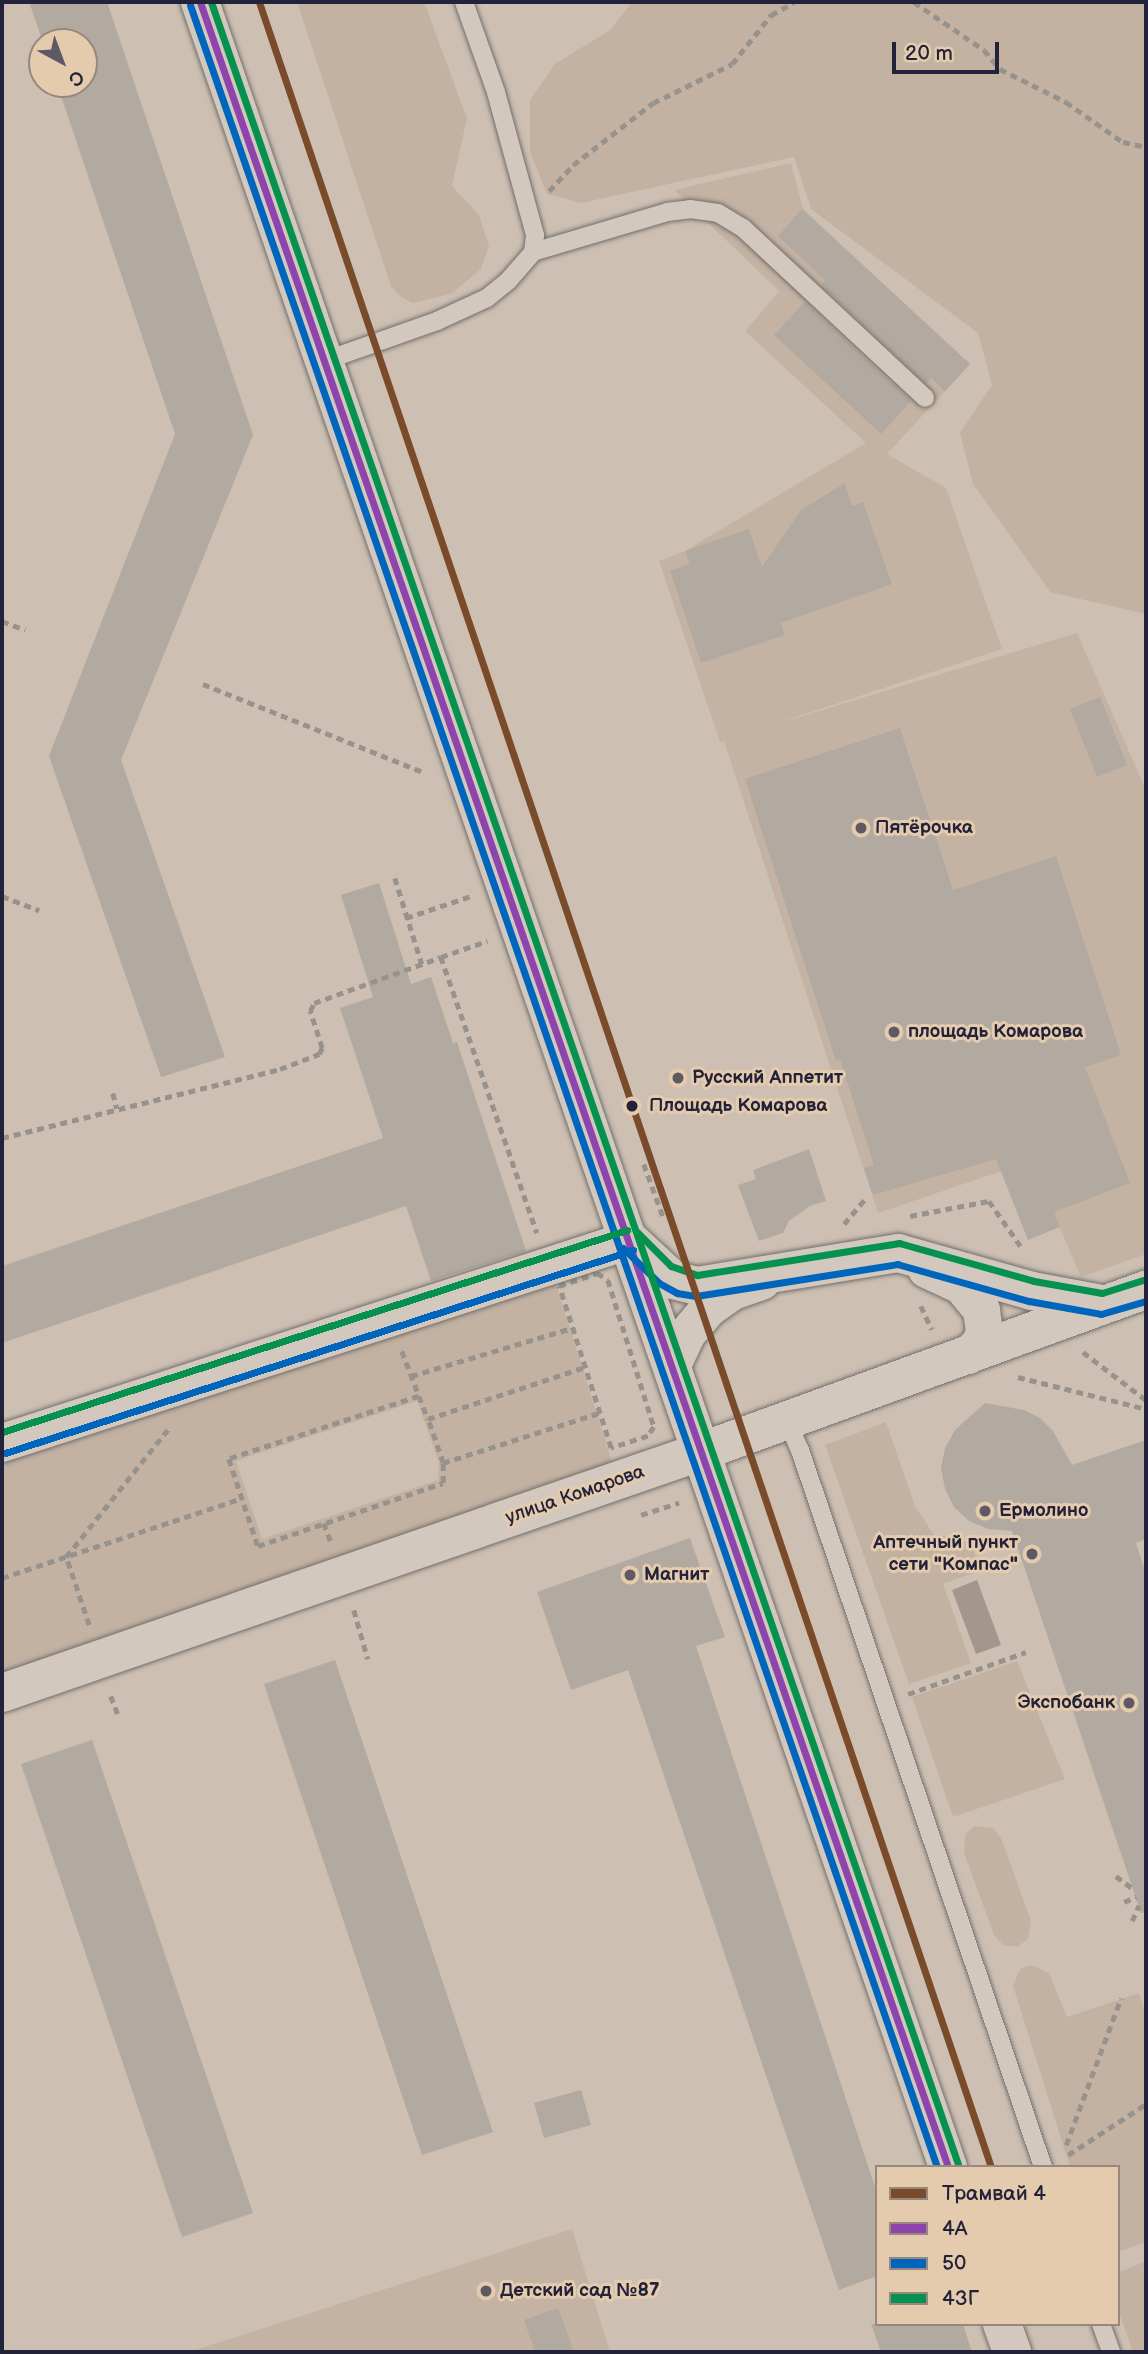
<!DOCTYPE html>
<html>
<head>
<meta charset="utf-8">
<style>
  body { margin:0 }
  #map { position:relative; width:1148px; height:2354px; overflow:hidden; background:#cdc0b2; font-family:"Balsamiq Sans",sans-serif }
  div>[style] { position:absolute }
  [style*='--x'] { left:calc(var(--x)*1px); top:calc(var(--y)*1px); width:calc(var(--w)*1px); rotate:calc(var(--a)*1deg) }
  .built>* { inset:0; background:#c4b3a2 }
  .green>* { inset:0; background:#c3b2a2 }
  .water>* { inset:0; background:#a4968d }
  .building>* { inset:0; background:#b2a9a0 }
  .path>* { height:4.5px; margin-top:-2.25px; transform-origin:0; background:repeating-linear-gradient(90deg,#98928d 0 7px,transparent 0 12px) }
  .roads { filter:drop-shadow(0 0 2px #736e6c) drop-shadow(0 0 2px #736e6c) }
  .lane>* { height:18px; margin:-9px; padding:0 9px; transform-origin:9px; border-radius:9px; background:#d2c8bd }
  .street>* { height:37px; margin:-18.5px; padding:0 18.5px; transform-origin:18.5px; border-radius:18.5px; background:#d2c8bd }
  .secondary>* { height:38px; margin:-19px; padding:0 19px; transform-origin:19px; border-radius:19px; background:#d2c8bd }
  .bus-1>* { height:7px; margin:-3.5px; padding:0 3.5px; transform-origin:3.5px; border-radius:3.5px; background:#8e44ad }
  .bus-2>* { height:7px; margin:-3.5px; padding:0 3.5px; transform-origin:3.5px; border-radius:3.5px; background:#0065bd }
  .bus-3>* { height:7px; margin:-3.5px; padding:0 3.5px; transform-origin:3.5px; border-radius:3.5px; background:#05924e }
  .tram-1>* { height:7px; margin:-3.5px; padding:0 3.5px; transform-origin:3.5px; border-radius:3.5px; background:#7a4b2a }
  .dots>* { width:19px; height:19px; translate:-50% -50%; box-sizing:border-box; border:4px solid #e5cbad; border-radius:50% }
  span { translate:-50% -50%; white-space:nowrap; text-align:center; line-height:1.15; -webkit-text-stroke:6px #e5cbad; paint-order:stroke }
  .poi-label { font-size:19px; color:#22223b; font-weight:700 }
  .left { translate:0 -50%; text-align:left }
  .right { translate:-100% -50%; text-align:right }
  .stop-label { font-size:19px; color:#22223b; font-weight:700 }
  .street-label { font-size:19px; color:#22223b }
  .frame { position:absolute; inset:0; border:4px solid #22223b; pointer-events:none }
  .legend { position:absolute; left:875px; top:2165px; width:245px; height:161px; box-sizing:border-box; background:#e5cbad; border:2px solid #97877f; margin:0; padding:9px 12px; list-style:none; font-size:21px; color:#22223b }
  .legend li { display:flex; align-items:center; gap:14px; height:35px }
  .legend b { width:35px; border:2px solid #97877f }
  .north { position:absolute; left:28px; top:28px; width:70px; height:70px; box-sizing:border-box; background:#e5cbad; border:2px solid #97877f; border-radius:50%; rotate:139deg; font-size:19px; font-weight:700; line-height:28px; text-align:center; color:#22223b }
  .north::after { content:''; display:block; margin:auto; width:24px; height:32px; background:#5e5965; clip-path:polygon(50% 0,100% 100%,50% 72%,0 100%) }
  .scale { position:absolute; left:892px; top:42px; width:107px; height:32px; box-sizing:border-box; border:4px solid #22223b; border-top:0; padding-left:9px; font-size:21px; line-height:24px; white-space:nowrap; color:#22223b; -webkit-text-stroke:5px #e5cbad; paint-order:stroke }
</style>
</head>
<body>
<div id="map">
  <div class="built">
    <div style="clip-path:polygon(791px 163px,803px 209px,970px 364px,887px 454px,946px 488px,1002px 649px,769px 726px,1077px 633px,1146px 790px,1146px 1254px,1081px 1277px,1031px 1161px,878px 1213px,724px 741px,720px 742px,659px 561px,685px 551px,866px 443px,745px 331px,779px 291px,674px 190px)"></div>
    <div style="clip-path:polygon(572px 2229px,610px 2352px,189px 2352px)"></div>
  </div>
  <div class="green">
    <div style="clip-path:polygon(297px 2px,424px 2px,467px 118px,452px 186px,479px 215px,489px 246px,481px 269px,451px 294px,413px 303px,401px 297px,391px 286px)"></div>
    <div style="clip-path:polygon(632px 2px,1146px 2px,1146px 614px,1050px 592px,973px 484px,960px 433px,992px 385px,978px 333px,811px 209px,794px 157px,581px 203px,547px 194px,530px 152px,530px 100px,555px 64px,610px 30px)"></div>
    <div style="clip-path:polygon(evenodd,553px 1275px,614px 1468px,2px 1681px,2px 1461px,553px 1275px,417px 1401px,439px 1463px,438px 1480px,262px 1539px,236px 1461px,417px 1401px)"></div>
    <div style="clip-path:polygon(886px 1422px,915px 1506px,934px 1535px,957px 1537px,971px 1544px,981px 1570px,943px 1584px,971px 1663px,909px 1684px,825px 1445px)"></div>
    <div style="clip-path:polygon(1017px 1661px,1065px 1779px,953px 1817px,912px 1697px)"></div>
    <div style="clip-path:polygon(975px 1826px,993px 1828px,1001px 1838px,1031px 1921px,1028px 1939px,1017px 1947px,1003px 1945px,994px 1935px,964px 1853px,965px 1834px)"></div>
    <div style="clip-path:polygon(1032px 1965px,1049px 1973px,1067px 2017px,1139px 1993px,1146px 2014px,1146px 2242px,1118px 2252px,1118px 2167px,1070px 2167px,1013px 1986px,1020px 1969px)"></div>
    <div style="clip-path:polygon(1146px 2261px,1146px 2352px,1133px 2352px,1118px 2310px,1118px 2273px)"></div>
  </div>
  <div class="water">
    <div style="clip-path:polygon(977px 1580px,1001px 1645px,976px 1654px,952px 1590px)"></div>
  </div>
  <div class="building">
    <div style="clip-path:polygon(29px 2px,107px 2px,253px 435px,121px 760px,225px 1057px,161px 1077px,49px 756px,175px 434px,57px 84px,84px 84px,84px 42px,43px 42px)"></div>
    <div style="clip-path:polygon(802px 209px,970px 364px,945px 391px,931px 378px,926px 384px,821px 285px,825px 280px,778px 236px)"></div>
    <div style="clip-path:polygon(805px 302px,911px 401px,881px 434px,774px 335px)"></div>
    <div style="clip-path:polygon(845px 483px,852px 506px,863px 502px,892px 584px,781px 623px,785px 635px,701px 663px,670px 571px,690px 564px,685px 551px,749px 529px,762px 567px,801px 510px)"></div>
    <div style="clip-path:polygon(1100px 697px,1127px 765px,1097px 777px,1070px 709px)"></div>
    <div style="clip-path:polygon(900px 728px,953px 890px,1056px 856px,1121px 1055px,1085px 1067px,1130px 1183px,1054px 1212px,1060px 1227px,1028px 1240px,996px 1159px,873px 1195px,864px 1168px,874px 1165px,840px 1059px,836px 1061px,745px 779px)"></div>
    <div style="clip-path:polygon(379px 883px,411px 984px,431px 977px,453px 1043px,457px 1042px,526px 1251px,431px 1281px,406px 1206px,2px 1343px,2px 1266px,383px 1138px,340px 1008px,373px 997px,341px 895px)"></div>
    <div style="clip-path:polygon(809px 1149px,826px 1201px,810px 1206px,789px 1221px,783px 1233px,759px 1241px,738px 1185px,756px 1179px,753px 1170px)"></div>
    <div style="clip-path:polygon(985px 1403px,1024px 1410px,1040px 1418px,1053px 1431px,1072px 1465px,1146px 1440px,1146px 1539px,1136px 1543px,1146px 1574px,1146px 1912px,1141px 1913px,1012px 1531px,988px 1529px,969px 1521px,954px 1507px,945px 1489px,941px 1468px,945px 1448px,955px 1430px)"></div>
    <div style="clip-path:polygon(690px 1538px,725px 1637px,696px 1646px,877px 2193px,877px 2276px,839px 2290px,628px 1670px,571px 1690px,537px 1592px)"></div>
    <div style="clip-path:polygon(335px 1660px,493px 2132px,422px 2155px,264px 1684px)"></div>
    <div style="clip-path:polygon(92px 1740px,253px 2213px,182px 2237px,21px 1764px)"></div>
    <div style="clip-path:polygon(581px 2090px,591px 2125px,544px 2138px,534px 2103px)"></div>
    <div style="clip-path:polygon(558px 2308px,574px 2352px,535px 2352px,524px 2320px)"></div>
    <div style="clip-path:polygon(871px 2324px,963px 2324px,972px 2352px,881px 2352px)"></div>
  </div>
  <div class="path">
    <div style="--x:914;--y:2;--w:85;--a:34.4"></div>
    <div style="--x:984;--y:50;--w:25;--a:50"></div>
    <div style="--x:1000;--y:69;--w:74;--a:26.6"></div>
    <div style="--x:1066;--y:102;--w:70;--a:35.1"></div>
    <div style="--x:1123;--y:142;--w:24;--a:12"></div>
    <div style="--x:549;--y:191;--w:35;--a:-47"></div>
    <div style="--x:573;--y:165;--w:101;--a:-37.8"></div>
    <div style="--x:653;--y:103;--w:88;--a:-26.3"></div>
    <div style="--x:732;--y:64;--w:63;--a:-51.5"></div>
    <div style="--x:771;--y:15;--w:26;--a:-29"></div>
    <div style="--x:2;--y:621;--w:25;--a:21"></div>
    <div style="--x:203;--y:684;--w:240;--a:21.8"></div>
    <div style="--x:395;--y:878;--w:90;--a:72.6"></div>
    <div style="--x:2;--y:896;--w:40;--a:21"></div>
    <div style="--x:406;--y:918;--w:69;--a:-18.7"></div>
    <div style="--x:441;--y:957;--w:49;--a:-19.2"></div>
    <div style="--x:113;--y:1093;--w:16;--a:76"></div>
    <div style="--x:2;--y:1138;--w:286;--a:-13.9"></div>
    <div style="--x:280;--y:1069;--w:42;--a:-21"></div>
    <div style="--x:319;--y:1054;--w:7;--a:-63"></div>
    <div style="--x:322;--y:1048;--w:39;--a:-108"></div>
    <div style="--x:310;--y:1011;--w:9;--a:-63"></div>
    <div style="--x:314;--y:1003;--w:135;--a:-19.9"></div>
    <div style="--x:441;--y:957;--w:292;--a:70.8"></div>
    <div style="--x:644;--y:1164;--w:59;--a:70"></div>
    <div style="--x:910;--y:1216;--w:80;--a:-10.8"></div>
    <div style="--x:989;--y:1201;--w:57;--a:54.9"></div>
    <div style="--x:844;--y:1224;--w:33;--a:-50"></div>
    <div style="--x:597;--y:1273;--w:13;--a:32"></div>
    <div style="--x:608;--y:1280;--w:154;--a:72.6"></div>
    <div style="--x:654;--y:1427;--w:11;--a:124"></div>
    <div style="--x:648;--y:1436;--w:39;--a:162"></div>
    <div style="--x:611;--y:1448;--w:170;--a:-107.8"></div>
    <div style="--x:559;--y:1286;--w:40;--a:-18.9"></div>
    <div style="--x:921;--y:1306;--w:26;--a:65"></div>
    <div style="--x:402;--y:1351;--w:73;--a:69.1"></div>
    <div style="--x:428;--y:1419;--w:165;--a:-18.3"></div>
    <div style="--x:1083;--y:1352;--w:79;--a:37.3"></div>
    <div style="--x:411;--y:1376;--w:168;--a:-16.6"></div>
    <div style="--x:1018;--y:1377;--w:132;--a:14"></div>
    <div style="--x:419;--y:1396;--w:200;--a:161.7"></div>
    <div style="--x:229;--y:1459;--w:92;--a:71.6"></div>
    <div style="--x:258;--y:1546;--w:195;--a:-18.8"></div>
    <div style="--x:443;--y:1483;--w:20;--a:-90"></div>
    <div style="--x:443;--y:1463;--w:46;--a:-108.8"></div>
    <div style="--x:443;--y:1463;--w:164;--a:-17.8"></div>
    <div style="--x:641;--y:1515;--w:40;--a:-18"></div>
    <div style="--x:324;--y:1523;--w:20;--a:70"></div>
    <div style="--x:2;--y:1578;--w:253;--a:-18.4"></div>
    <div style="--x:354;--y:1610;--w:51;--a:74.1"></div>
    <div style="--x:89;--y:1625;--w:72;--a:-108.7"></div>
    <div style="--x:66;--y:1557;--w:165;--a:-51.4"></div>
    <div style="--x:908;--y:1694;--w:125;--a:-19.6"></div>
    <div style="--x:111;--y:1696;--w:19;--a:69"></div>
    <div style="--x:1116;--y:1876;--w:21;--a:37"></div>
    <div style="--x:1124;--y:1902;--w:13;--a:-23"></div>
    <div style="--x:1132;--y:1921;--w:17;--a:-66"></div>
    <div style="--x:1066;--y:2145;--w:157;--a:-69.5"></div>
    <div style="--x:1068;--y:2155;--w:93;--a:-33.2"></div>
  </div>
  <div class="roads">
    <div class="lane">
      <div style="--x:533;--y:252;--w:140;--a:-16.6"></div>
      <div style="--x:667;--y:212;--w:23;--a:-7"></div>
      <div style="--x:690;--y:209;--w:28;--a:8"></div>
      <div style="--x:718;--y:213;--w:29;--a:31"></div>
      <div style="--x:743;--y:228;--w:249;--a:43"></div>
      <div style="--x:324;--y:361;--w:120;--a:-19.5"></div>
      <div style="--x:437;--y:321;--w:55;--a:-24.7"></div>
      <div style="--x:487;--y:298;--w:27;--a:-39"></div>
      <div style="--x:508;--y:281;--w:38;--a:-49"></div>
      <div style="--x:533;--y:252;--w:17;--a:-83"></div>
      <div style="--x:535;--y:235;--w:148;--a:-105.3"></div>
      <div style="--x:496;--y:92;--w:96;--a:-109.6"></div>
      <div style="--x:787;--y:1420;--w:33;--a:67"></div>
      <div style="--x:800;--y:1450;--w:757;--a:71.28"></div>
      <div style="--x:1101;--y:2324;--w:30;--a:70"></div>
    </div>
    <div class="street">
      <div style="--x:926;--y:1269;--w:38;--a:25"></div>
      <div style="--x:961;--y:1285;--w:32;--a:51"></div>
      <div style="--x:981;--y:1310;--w:22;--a:82"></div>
      <div style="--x:984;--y:1332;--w:11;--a:112"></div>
      <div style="--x:980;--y:1342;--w:18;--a:133"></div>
      <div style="--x:672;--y:1365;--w:35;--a:-65"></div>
      <div style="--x:687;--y:1333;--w:33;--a:-50"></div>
      <div style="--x:708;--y:1308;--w:29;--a:-35"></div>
      <div style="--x:732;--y:1291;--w:31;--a:-19"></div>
    </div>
    <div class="secondary">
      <div style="--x:200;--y:2;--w:2291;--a:70.94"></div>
      <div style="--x:634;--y:1244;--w:53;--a:42.7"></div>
      <div style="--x:673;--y:1280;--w:25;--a:14"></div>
      <div style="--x:697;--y:1286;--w:204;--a:-9.3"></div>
      <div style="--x:898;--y:1253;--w:139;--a:15.8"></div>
      <div style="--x:1032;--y:1291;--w:71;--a:10.5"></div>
      <div style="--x:2;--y:1443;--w:660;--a:-17.91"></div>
      <div style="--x:2;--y:1693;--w:738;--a:-19.05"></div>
      <div style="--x:700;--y:1452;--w:475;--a:-20"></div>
      <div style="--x:1002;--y:2324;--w:30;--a:70"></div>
    </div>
  </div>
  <div class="bus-1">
    <div style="--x:200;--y:2;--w:2291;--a:70.94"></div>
  </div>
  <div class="bus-2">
    <div style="--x:190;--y:5;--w:2287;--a:70.94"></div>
    <div style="--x:623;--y:1248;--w:50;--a:44.2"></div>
    <div style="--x:659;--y:1283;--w:21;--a:29"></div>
    <div style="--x:677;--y:1293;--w:19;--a:9"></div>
    <div style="--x:696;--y:1296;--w:204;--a:-9"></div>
    <div style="--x:897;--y:1264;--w:137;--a:15.7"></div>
    <div style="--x:1029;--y:1301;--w:73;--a:10.2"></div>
    <div style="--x:1101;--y:1314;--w:47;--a:-16.1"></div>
    <div style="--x:5;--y:1453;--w:660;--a:-17.91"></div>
  </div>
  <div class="bus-3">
    <div style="--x:211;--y:2;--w:2287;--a:70.94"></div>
    <div style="--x:637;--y:1232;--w:48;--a:45"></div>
    <div style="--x:671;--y:1266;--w:28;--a:19"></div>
    <div style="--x:697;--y:1275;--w:205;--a:-9"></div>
    <div style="--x:899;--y:1243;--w:140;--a:15.7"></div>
    <div style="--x:1034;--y:1281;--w:69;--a:10"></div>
    <div style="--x:1102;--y:1293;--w:43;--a:-17.6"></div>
    <div style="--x:2;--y:1432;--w:657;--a:-17.91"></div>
  </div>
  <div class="tram-1">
    <div style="--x:259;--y:2;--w:2285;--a:71.32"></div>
  </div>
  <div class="dots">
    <div style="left:861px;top:828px;background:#5e5965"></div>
    <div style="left:894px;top:1032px;background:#5e5965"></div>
    <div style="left:678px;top:1078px;background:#5e5965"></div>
    <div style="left:632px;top:1106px;background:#22223b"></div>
    <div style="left:985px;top:1511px;background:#5e5965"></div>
    <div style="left:1032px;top:1554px;background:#5e5965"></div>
    <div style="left:630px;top:1575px;background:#5e5965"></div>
    <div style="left:1129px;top:1703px;background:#5e5965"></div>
    <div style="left:486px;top:2291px;background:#5e5965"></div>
  </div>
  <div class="poi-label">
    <span class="left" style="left:875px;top:828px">Пятёрочка</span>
    <span class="left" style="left:908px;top:1032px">площадь Комарова</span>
    <span class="left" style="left:692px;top:1078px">Русский Аппетит</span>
    <span class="left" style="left:999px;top:1511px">Ермолино</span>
    <span class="right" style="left:1018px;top:1554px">Аптечный пункт<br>сети "Компас"</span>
    <span class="left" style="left:644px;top:1575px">Магнит</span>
    <span class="right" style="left:1115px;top:1703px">Экспобанк</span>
    <span class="left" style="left:500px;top:2291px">Детский сад №87</span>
  </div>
  <div class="stop-label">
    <span class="left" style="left:649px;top:1106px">Площадь Комарова</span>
  </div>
  <div class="street-label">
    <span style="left:575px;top:1495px;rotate:-19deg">улица Комарова</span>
  </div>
  <div class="frame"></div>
  <ul class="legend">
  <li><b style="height:9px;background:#7a4b2a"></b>Трамвай 4</li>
  <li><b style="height:9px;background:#8e44ad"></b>4А</li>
  <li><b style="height:9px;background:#0065bd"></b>50</li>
  <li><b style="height:9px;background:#05924e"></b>43Г</li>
  </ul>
  <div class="north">С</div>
  <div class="scale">20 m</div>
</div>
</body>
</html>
